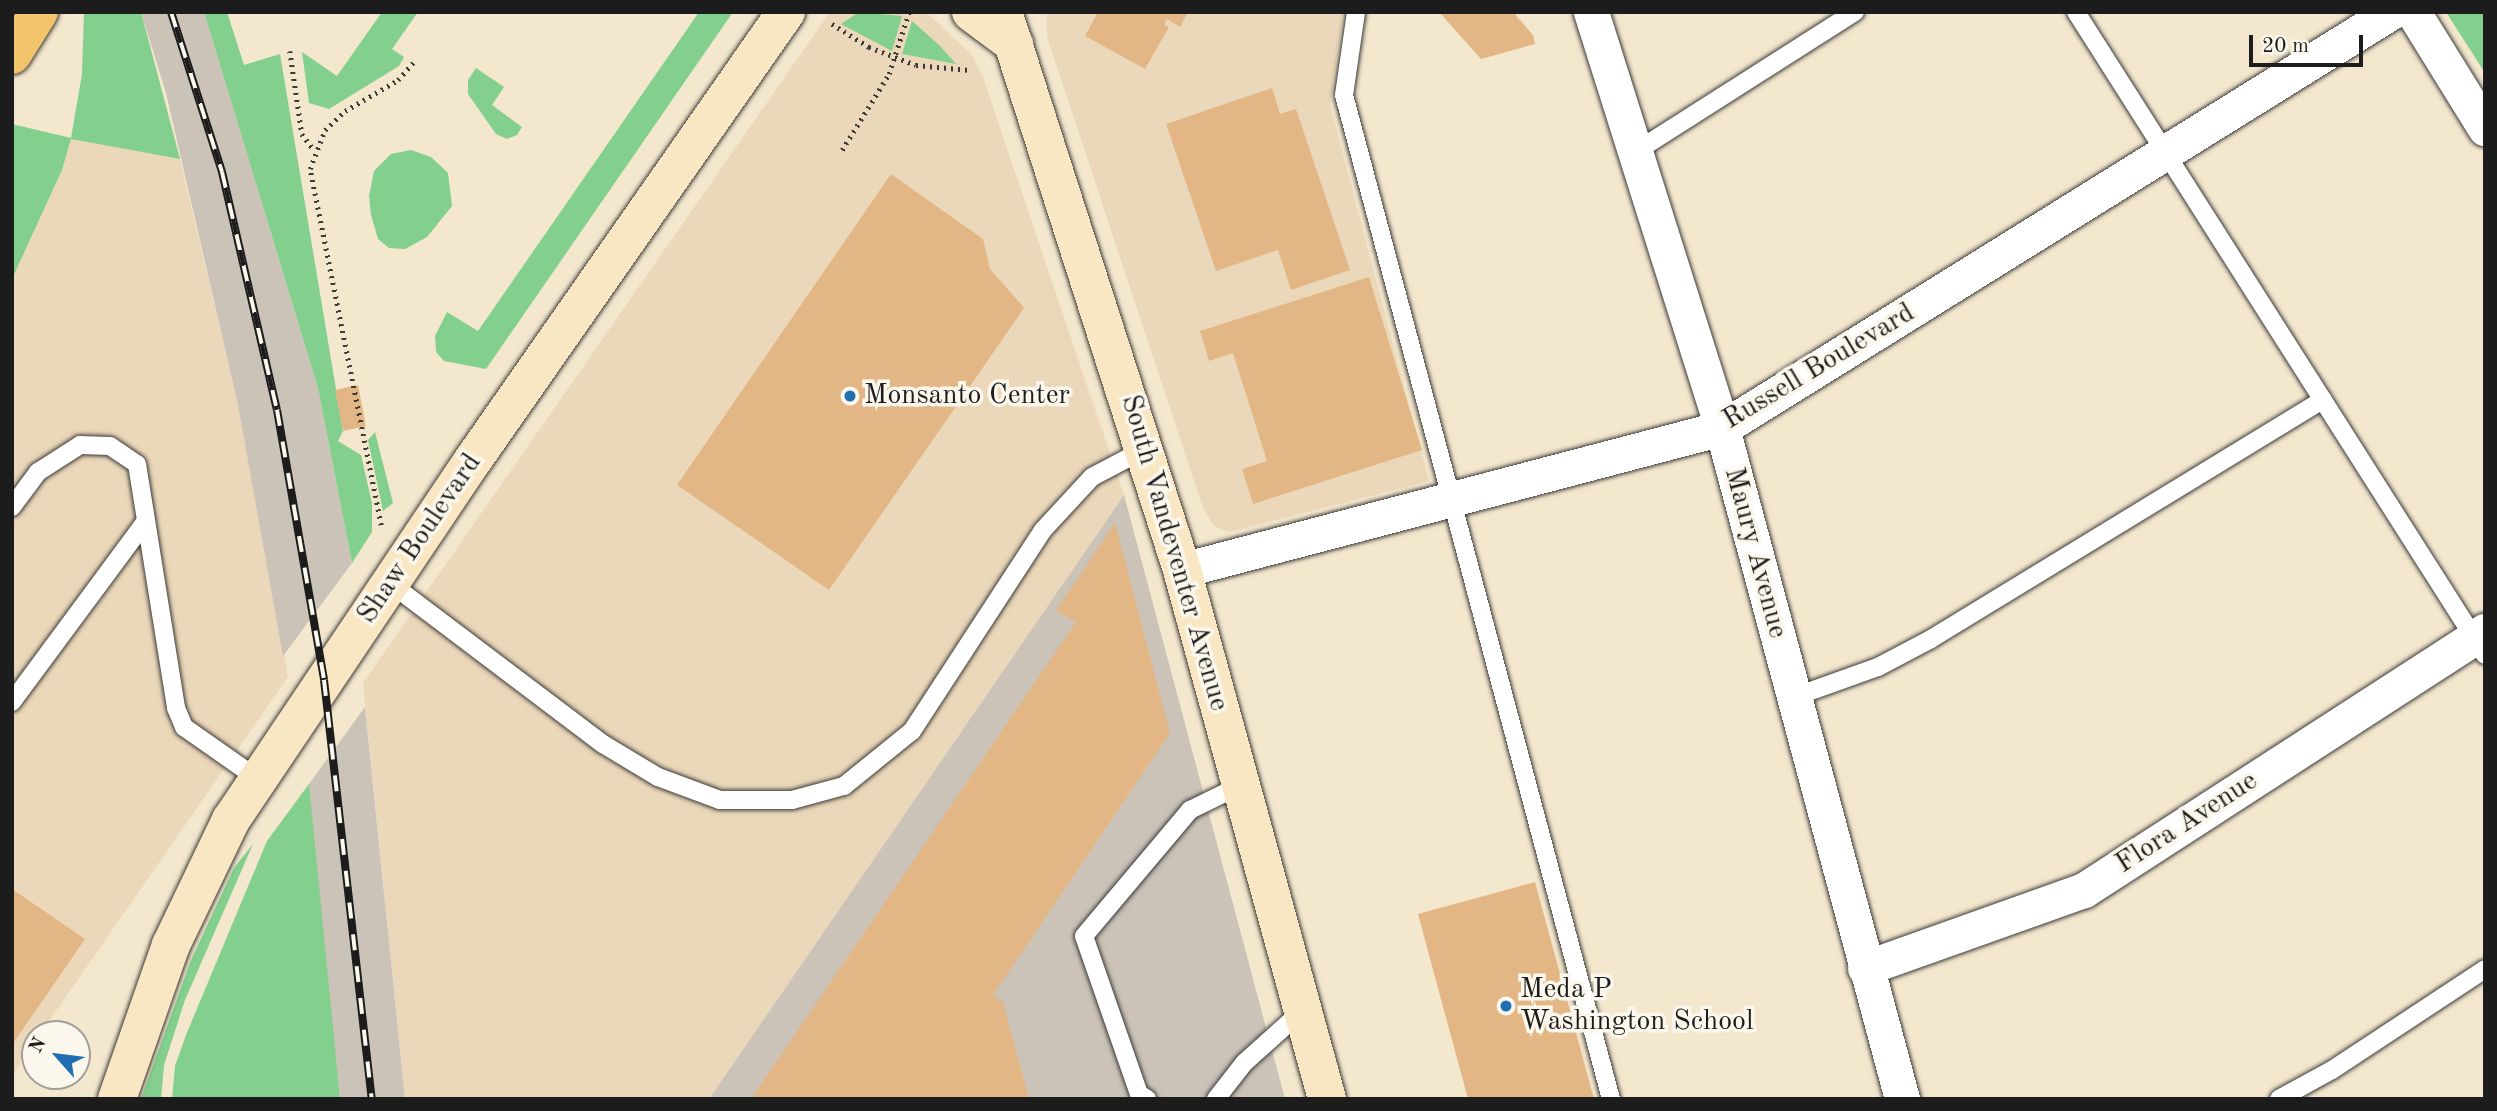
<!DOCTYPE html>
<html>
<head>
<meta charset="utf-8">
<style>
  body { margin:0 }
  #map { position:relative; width:2497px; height:1111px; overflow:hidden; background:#f3e7ce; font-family:"Old Standard TT",serif }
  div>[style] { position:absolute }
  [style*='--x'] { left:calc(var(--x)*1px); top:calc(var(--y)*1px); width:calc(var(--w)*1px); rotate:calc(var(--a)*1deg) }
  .built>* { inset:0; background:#ebd8ba }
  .industrial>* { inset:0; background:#cbc3b8 }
  .green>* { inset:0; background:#83cf8d }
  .building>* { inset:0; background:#e3b785 }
  .path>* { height:4.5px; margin-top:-2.25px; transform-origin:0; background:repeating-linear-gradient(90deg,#3c3a37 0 2px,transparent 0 7px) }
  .roads { filter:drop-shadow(0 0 2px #3c3a37) drop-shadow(0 0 2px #3c3a37) }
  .service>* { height:18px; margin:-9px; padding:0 9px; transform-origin:9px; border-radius:9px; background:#fff }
  .minor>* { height:35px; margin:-17.5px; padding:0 17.5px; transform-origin:17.5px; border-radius:17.5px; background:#fff }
  .secondary>* { height:38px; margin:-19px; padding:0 19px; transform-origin:19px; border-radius:19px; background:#f9e7c3 }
  .motorway>* { height:38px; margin:-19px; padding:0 19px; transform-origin:19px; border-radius:19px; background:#f1c36a }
  .rail>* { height:8px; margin-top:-4px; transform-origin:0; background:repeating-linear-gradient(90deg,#fbf7ec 0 16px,#1c1c1c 0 32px); box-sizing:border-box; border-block:2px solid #1c1c1c }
  .dots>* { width:19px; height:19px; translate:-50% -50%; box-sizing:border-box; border:4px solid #fbf7ec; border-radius:50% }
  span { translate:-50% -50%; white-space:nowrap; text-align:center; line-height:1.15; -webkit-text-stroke:7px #fbf7ec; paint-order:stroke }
  .street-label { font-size:28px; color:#1c1c1c }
  .poi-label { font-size:28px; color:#1c1c1c }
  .left { translate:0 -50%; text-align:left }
  .frame { position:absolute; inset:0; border:14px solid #1c1c1c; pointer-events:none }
  .north { position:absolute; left:21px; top:1020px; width:70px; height:70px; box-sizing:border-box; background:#fbf7ec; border:2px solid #a29f99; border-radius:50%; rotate:298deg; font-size:19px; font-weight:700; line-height:28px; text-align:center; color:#1c1c1c }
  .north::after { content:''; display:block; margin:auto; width:24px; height:32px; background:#1f6fb2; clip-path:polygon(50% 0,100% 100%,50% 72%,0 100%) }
  .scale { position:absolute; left:2249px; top:35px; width:114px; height:32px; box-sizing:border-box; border:4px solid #1c1c1c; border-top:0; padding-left:9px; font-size:21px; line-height:24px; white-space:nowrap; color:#1c1c1c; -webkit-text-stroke:5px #fbf7ec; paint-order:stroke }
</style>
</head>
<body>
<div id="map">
  <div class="built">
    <div style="clip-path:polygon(830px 12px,926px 12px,971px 54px,983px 77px,1124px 495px,709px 1099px,405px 1099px,363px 683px)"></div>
    <div style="clip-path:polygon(1047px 12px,1343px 12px,1330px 105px,1429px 481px,1229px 532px,1214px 526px,1203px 508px,1047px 37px)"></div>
    <div style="clip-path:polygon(71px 138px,180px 159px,238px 405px,288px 677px,40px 1034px,35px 1034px,35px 1042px,12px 1075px,12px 279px,62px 170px)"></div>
  </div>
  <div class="industrial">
    <div style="clip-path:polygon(141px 12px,204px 12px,318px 388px,352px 563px,283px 656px,238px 405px,166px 93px)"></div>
    <div style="clip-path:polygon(1124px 495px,1285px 1099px,709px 1099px)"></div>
    <div style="clip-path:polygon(365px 707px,405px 1099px,340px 1099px,320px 914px,309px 784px)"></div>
  </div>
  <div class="green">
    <div style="clip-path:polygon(84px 12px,141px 12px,180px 159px,71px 139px,62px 170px,12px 279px,12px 124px,71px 138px,82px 74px)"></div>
    <div style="clip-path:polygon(204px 12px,227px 12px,244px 65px,280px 54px,343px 431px,338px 441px,361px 455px,372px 503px,372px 532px,352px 563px,318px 388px)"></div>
    <div style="clip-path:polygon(382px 12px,418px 12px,392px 49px,404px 57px,399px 66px,329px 109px,309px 103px,302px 52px,337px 76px)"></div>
    <div style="clip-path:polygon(699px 12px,733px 12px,486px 369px,444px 361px,436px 352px,435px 336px,447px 312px,478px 331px)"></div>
    <div style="clip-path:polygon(859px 12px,902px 16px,892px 51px,841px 24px)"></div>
    <div style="clip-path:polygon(2446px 12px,2485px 12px,2485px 73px)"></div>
    <div style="clip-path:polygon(912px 21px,939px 45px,956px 64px,902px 54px)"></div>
    <div style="clip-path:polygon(476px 68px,504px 87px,492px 105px,522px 127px,517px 135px,507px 139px,496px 134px,468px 94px,468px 80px)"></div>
    <div style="clip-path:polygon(411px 150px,431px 157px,448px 173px,452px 206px,427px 237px,405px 249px,389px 248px,378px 239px,371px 215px,369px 196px,374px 171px,391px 154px)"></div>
    <div style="clip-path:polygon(375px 432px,393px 503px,383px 511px,368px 440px)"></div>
    <div style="clip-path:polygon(309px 784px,340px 1099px,172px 1099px,175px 1066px,186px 1035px,267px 841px)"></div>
    <div style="clip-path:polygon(253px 844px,185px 1000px,164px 1065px,161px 1099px,141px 1099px,191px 960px,234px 868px)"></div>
  </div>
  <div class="building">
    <div style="clip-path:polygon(1098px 12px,1188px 12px,1180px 27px,1167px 19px,1164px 25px,1169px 27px,1145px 69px,1085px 36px)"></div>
    <div style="clip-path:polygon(1439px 12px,1513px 12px,1533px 35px,1535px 44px,1481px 59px)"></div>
    <div style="clip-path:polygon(1272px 88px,1280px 114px,1296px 109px,1350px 270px,1291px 290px,1278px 250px,1216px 271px,1166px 124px)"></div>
    <div style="clip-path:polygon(891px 174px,983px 239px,990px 269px,1024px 308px,829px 590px,677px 485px)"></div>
    <div style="clip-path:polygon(1369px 277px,1422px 450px,1253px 504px,1242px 469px,1267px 461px,1233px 353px,1209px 361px,1200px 331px)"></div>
    <div style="clip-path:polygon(358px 385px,366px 426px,343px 431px,335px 390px)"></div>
    <div style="clip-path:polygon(1115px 523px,1170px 733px,993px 995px,1003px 1002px,1029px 1099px,751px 1099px,1076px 622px,1056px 611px)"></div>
    <div style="clip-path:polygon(1535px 882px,1594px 1099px,1468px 1099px,1418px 914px)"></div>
    <div style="clip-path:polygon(12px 889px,85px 939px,12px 1045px)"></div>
  </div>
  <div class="path">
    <div style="--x:832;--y:24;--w:44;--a:31.9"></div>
    <div style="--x:869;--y:47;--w:50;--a:21"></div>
    <div style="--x:916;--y:65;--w:54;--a:5.3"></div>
    <div style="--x:290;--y:51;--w:84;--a:81.8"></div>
    <div style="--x:302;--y:134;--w:20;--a:53"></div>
    <div style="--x:842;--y:150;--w:89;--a:-58.3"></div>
    <div style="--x:889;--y:74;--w:65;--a:-72.1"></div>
    <div style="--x:381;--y:525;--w:363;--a:-101.3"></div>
    <div style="--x:310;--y:169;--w:42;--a:-69"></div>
    <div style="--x:325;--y:130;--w:28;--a:-44"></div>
    <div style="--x:345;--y:111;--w:61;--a:-30.3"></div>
    <div style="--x:398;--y:80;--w:23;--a:-49"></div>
  </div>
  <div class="roads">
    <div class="service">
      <div style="--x:1356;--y:12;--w:84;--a:98.2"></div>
      <div style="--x:1344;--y:95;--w:1039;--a:75.11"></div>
      <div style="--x:2076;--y:12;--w:762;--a:57.54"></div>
      <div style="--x:1635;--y:152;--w:261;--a:-32.5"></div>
      <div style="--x:12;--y:507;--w:44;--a:-53.4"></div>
      <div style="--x:38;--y:472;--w:50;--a:-32.7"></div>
      <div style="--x:80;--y:445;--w:30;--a:2"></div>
      <div style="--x:110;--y:446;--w:32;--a:34"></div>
      <div style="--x:137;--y:464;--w:247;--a:80.9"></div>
      <div style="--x:176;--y:708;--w:21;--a:67"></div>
      <div style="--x:184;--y:727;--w:90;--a:35.1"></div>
      <div style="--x:390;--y:583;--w:267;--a:37.1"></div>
      <div style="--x:603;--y:744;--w:64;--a:31"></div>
      <div style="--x:658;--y:777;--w:66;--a:20.4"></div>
      <div style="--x:720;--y:800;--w:72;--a:0"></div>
      <div style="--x:792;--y:800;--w:54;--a:-15.1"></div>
      <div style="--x:844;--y:786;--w:87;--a:-39"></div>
      <div style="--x:912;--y:731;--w:240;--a:-56.9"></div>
      <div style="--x:1043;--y:530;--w:72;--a:-47.2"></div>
      <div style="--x:1092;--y:477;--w:60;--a:-27.8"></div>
      <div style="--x:1794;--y:697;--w:89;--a:-19.7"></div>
      <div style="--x:1878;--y:667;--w:60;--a:-27.8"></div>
      <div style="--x:1931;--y:639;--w:459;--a:-31.4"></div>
      <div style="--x:12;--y:702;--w:224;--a:-53.5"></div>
      <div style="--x:1147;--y:1099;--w:9;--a:-148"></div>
      <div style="--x:1139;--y:1094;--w:167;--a:-109.2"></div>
      <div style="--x:1084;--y:936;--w:165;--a:-49.9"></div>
      <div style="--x:1190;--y:810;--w:57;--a:-26.1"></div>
      <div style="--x:1216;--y:1099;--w:46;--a:-52.1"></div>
      <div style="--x:1244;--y:1063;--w:79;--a:-41.9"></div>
      <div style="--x:2279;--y:1099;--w:60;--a:-28.7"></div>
      <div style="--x:2332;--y:1070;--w:183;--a:-33.4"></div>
    </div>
    <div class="minor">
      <div style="--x:1591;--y:12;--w:436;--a:72.5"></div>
      <div style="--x:1722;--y:428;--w:695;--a:74.98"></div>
      <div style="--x:2413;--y:12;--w:137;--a:58.2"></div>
      <div style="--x:1182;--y:570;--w:558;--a:-14.73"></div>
      <div style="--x:1722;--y:428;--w:788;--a:-31.87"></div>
      <div style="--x:1865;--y:968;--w:232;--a:-19.6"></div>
      <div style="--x:2084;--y:890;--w:477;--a:-32.9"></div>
    </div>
    <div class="secondary">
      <div style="--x:971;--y:12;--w:54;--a:36.7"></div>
      <div style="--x:1003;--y:12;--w:586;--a:72.21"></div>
      <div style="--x:1182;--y:570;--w:549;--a:74.67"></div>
      <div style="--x:117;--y:1099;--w:163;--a:-70.7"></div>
      <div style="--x:171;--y:945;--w:139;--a:-64.4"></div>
      <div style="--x:231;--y:820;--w:434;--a:-56.1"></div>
      <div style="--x:473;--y:460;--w:547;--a:-55.06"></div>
    </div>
    <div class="motorway">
      <div style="--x:12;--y:55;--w:51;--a:-57.9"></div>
    </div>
  </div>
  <div class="rail">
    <div style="--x:171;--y:12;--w:168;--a:72.3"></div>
    <div style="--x:222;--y:172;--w:244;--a:77"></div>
    <div style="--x:277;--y:410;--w:274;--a:80.1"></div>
    <div style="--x:324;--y:680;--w:422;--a:83.5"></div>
  </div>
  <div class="dots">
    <div style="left:850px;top:396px;background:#1f6fb2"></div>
    <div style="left:1506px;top:1006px;background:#1f6fb2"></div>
  </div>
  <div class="street-label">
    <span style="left:1819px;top:367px;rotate:-31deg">Russell Boulevard</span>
    <span style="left:420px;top:539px;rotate:-56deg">Shaw Boulevard</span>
    <span style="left:1174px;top:553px;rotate:74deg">South Vandeventer Avenue</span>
    <span style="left:1755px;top:553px;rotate:75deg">Maury Avenue</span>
    <span style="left:2187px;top:823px;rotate:-33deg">Flora Avenue</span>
  </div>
  <div class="poi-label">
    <span class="left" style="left:864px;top:396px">Monsanto Center</span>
    <span class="left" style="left:1520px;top:1006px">Meda P<br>Washington School</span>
  </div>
  <div class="frame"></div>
  <div class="north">N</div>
  <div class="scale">20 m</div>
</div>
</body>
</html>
